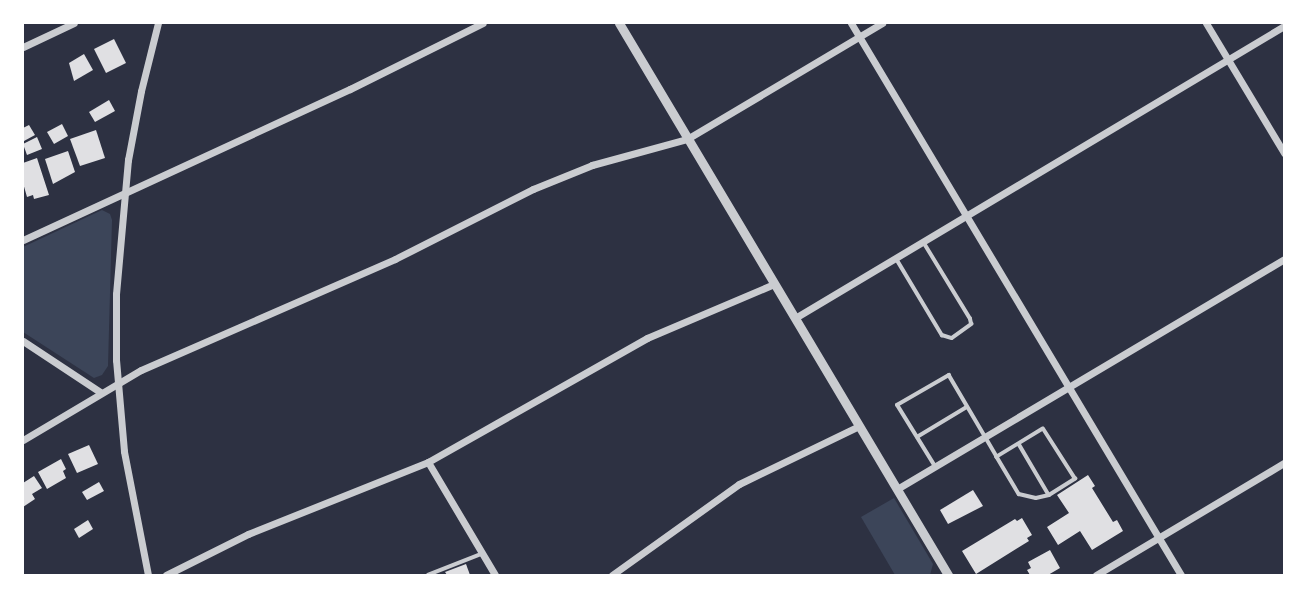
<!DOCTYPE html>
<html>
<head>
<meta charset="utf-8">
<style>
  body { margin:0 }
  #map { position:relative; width:1307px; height:598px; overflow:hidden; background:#2d3142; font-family:"Noto Serif",serif }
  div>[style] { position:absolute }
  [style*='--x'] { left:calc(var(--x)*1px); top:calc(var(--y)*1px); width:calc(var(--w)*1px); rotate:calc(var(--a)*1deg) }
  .green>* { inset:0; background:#3c4559 }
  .building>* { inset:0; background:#e0e0e3 }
  .service>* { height:3.5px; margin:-1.75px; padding:0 1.75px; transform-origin:1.75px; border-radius:1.75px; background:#caccd0 }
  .minor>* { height:7px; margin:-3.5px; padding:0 3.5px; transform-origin:3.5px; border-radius:3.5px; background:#caccd0 }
  .tertiary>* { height:9px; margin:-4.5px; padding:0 4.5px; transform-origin:4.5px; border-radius:4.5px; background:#caccd0 }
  span { translate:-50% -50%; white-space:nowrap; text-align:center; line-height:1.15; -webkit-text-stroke:7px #fff; paint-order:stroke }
  .frame { position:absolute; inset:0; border:24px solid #fff; pointer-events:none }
</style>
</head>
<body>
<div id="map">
  <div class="green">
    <div style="clip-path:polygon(102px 210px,110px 214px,112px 220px,108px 366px,102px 375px,94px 378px,23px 332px,23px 247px)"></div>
    <div style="clip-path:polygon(894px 498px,933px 564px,930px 575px,895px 575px,861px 517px)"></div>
  </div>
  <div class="building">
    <div style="clip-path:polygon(114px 39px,126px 63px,106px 73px,94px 49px)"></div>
    <div style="clip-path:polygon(84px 54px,93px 70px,74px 81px,69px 63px)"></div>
    <div style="clip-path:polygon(109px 100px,115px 111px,95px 122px,89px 112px)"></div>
    <div style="clip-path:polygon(62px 124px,68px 136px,54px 144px,47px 132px)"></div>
    <div style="clip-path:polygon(29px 125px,35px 135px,24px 141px,23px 128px)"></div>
    <div style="clip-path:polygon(96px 130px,105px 158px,80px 166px,70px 139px)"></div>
    <div style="clip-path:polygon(37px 137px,42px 149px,27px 155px,23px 144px)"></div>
    <div style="clip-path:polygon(68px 151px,75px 172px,53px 184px,45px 159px)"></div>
    <div style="clip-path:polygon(37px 158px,49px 195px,34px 199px,33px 195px,27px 197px,23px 183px,23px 163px)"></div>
    <div style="clip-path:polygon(89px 445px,98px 464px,77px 473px,68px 454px)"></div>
    <div style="clip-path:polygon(61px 459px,66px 469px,63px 471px,66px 478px,47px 489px,38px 472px)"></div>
    <div style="clip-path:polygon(1088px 475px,1095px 486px,1092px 488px,1113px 522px,1117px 520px,1123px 531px,1092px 550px,1080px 531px,1058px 545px,1047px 527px,1069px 513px,1057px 495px)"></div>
    <div style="clip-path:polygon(34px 476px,42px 488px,32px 494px,35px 499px,23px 507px,23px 483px)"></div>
    <div style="clip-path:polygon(99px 482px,104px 491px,87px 500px,82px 492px)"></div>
    <div style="clip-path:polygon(973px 490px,983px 506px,948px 524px,940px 510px)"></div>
    <div style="clip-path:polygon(1022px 518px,1032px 535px,1027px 538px,1029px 541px,976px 574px,962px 551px,1015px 519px,1017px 521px)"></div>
    <div style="clip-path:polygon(88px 520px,93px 529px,79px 538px,74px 529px)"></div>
    <div style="clip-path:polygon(1050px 550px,1060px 568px,1048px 575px,1030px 575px,1027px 570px,1031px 568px,1028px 562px)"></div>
    <div style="clip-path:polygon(466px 564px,470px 575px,447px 575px,445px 572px)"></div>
  </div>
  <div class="service">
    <div style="--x:896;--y:258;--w:90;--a:59.1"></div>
    <div style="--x:942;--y:335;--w:10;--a:17"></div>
    <div style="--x:952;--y:338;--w:24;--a:-36"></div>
    <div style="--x:971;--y:324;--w:5;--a:-101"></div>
    <div style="--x:970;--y:319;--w:90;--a:-121.4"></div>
    <div style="--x:917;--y:437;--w:58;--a:-31"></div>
    <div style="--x:1019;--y:444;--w:59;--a:59.5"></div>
    <div style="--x:934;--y:465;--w:70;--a:-121.7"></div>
    <div style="--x:897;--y:405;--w:60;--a:-30"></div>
    <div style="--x:949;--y:375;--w:71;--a:59.5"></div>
    <div style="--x:985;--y:436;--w:24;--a:60"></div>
    <div style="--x:997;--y:457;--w:43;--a:59.3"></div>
    <div style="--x:1019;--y:494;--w:17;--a:13"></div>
    <div style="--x:1036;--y:498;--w:13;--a:-13"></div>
    <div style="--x:1049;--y:495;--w:31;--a:-32"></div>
    <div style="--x:1075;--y:479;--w:59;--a:-122.6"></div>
    <div style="--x:1043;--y:429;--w:54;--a:148.7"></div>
    <div style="--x:428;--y:575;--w:57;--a:-21.6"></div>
  </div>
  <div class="minor">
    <div style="--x:851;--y:23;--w:643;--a:59.13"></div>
    <div style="--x:1206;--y:23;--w:152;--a:59"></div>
    <div style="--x:23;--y:47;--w:56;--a:-25.2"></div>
    <div style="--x:23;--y:240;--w:360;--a:-24.8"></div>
    <div style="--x:350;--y:89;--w:148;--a:-26.4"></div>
    <div style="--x:795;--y:318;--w:570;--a:-30.84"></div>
    <div style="--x:23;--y:341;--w:92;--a:33.5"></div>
    <div style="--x:23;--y:440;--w:137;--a:-30.7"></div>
    <div style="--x:141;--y:370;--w:277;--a:-23.6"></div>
    <div style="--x:395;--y:259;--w:155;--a:-26.9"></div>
    <div style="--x:533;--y:189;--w:64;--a:-22.1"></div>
    <div style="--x:592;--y:165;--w:98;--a:-15.3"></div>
    <div style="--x:687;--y:139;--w:227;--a:-30.7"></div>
    <div style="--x:428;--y:462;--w:131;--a:59.3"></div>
    <div style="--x:897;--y:489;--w:450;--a:-30.7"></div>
    <div style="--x:148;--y:575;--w:126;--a:-101"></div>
    <div style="--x:124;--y:451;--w:91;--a:-95"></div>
    <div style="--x:116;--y:360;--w:66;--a:-90"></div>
    <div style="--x:116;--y:294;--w:135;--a:-84.9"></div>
    <div style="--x:128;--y:160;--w:70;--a:-79.3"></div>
    <div style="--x:141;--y:91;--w:70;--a:-76"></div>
    <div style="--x:166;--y:575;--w:92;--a:-26.6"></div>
    <div style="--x:248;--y:534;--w:194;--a:-21.8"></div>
    <div style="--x:428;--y:462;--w:252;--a:-29.5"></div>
    <div style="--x:647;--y:338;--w:138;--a:-23"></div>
    <div style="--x:612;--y:575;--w:156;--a:-35.6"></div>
    <div style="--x:739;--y:484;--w:133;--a:-25.8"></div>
    <div style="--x:1096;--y:575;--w:219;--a:-30.8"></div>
  </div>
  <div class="tertiary">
    <div style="--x:619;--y:23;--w:643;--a:59.2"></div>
  </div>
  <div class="frame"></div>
</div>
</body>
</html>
